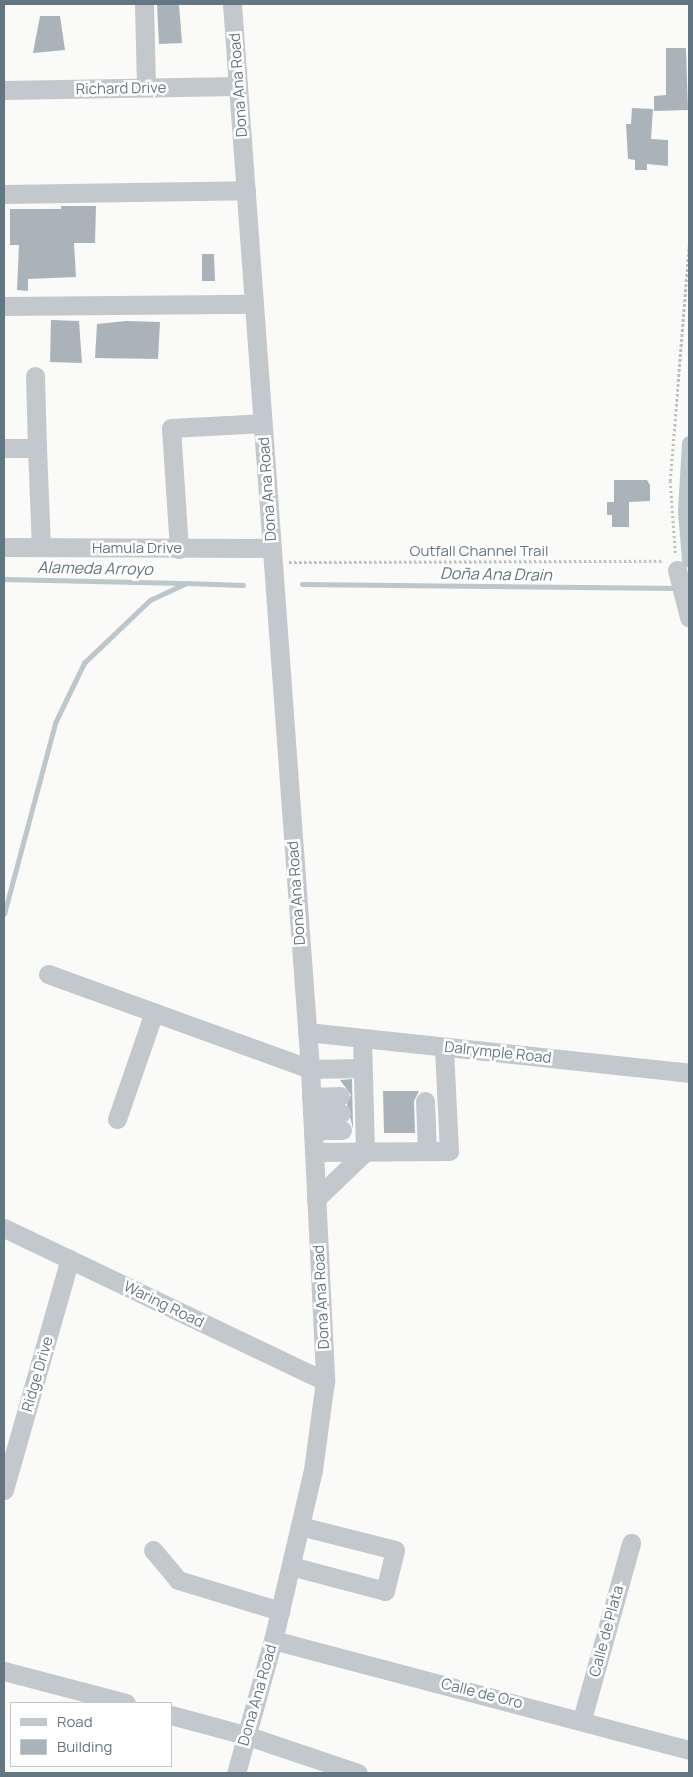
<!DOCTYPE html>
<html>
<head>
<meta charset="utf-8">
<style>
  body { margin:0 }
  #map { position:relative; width:693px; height:1777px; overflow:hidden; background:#fafaf8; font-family:Manrope,sans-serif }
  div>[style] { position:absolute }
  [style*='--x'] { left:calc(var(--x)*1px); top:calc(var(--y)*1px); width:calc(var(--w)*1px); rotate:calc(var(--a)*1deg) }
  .stream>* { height:4.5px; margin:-2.25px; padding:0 2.25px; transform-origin:2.25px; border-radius:2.25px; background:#bbc7cb }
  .canal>* { height:15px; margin:-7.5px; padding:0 7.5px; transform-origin:7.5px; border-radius:7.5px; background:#bbc7cb }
  .building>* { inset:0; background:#aab3b9 }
  .path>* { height:2.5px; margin-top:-1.25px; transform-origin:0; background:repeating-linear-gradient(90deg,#bbbfc2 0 2.5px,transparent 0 5px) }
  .minor>* { height:19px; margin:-9.5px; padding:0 9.5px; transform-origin:9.5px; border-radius:9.5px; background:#c3c8cc }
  span { translate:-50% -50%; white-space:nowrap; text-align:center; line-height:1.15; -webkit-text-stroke:5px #fff; paint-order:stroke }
  .street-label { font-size:15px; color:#657683 }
  .water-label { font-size:16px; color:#60757c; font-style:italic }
  .frame { position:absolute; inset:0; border:5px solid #657683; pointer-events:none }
  .legend { position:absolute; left:10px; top:1702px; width:162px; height:65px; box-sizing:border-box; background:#fff; border:1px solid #c1c8cd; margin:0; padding:6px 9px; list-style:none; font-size:15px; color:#657683 }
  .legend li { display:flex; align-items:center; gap:10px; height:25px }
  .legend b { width:25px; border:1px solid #c1c8cd }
</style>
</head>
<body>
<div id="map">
  <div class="stream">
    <div style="--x:685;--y:511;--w:4;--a:0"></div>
    <div style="--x:4;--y:579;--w:178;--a:1.3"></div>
    <div style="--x:302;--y:584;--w:376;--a:0.6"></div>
    <div style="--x:4;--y:914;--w:198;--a:-75"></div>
    <div style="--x:55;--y:723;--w:67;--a:-64.2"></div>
    <div style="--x:84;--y:663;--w:91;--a:-43.7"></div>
    <div style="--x:150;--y:600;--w:40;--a:-25"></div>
    <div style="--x:186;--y:583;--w:57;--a:2"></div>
  </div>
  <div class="canal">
    <div style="--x:689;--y:443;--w:68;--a:93.4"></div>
    <div style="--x:685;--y:511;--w:49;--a:85.3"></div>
  </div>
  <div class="building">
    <div style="clip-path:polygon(157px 4px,179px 4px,182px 43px,159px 44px)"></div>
    <div style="clip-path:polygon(40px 16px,60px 16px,65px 50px,33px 53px)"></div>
    <div style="clip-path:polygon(666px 48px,686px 48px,688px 110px,654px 111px,654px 96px,666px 95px)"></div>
    <div style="clip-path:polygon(632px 108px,653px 109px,651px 139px,668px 140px,668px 166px,647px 164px,647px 170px,635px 170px,635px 160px,628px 159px,626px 124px,631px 124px)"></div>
    <div style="clip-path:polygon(61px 206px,96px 206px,95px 243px,74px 243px,76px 277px,28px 279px,28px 291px,17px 290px,19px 245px,10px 245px,10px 209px,61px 209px)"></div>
    <div style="clip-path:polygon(202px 254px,214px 254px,215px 281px,202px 281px)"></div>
    <div style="clip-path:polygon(51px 320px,79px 321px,82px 363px,50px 362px)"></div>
    <div style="clip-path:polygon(126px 321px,160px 322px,158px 359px,95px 358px,97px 324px)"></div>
    <div style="clip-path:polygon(614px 480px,647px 480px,650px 485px,650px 501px,629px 502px,629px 527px,612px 527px,612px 515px,607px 515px,607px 502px,614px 502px)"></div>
    <div style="clip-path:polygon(352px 1079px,353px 1129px,347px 1104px,351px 1095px,340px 1080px)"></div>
    <div style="clip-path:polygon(383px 1091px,419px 1091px,414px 1101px,415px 1133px,384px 1133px)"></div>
  </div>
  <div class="path">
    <div style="--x:675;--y:553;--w:72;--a:-94"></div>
    <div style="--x:670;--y:481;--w:237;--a:-85.4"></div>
    <div style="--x:289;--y:562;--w:374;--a:-0.2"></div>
  </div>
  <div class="minor">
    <div style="--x:144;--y:4;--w:83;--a:88.6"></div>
    <div style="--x:232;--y:4;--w:1068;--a:85.81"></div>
    <div style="--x:310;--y:1069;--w:312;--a:87.2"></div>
    <div style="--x:325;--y:1381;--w:90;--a:97.7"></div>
    <div style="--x:313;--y:1470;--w:175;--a:103.2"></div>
    <div style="--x:273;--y:1640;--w:138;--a:105.5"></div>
    <div style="--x:4;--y:90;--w:234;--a:-1"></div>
    <div style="--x:4;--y:194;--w:242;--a:-0.9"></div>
    <div style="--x:4;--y:306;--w:250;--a:-0.5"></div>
    <div style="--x:35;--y:376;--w:72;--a:88.4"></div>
    <div style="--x:4;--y:448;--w:33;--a:0"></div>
    <div style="--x:37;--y:448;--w:99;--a:87.7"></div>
    <div style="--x:4;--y:547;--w:267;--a:0.2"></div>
    <div style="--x:179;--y:549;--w:121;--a:-93.8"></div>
    <div style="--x:171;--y:428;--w:91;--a:-3.1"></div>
    <div style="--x:677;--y:570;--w:49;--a:75.7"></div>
    <div style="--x:48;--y:974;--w:279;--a:19.9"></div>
    <div style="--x:310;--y:1069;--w:51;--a:-1.1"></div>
    <div style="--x:307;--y:1032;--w:384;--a:6.1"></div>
    <div style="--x:311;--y:1097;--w:29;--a:-2"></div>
    <div style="--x:425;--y:1101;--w:50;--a:87.7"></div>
    <div style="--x:312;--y:1113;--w:29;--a:0"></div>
    <div style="--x:117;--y:1119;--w:113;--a:-70.9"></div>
    <div style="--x:313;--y:1130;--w:29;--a:0"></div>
    <div style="--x:314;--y:1152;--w:135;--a:-0.4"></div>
    <div style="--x:449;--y:1151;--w:104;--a:-92.8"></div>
    <div style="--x:316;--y:1199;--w:68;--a:-43.8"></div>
    <div style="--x:365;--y:1152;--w:114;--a:-91.5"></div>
    <div style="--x:4;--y:1228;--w:356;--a:25.5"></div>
    <div style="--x:4;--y:1490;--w:240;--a:-74.1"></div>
    <div style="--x:153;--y:1550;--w:39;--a:50"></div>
    <div style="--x:178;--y:1580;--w:107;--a:16.9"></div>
    <div style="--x:291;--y:1566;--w:97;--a:14.9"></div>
    <div style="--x:385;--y:1591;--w:42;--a:-76.3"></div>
    <div style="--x:395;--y:1550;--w:98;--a:-165.8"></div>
    <div style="--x:273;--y:1640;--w:430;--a:14.8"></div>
    <div style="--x:4;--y:1671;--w:126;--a:14.7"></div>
    <div style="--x:171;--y:1715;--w:77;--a:15.1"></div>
    <div style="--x:245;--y:1735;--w:119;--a:18.6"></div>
    <div style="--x:582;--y:1719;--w:183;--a:-74.4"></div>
  </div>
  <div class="street-label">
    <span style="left:238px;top:85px;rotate:-94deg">Dona Ana Road</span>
    <span style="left:121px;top:88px;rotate:-1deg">Richard Drive</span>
    <span style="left:267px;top:489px;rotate:-94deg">Dona Ana Road</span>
    <span style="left:137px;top:548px">Hamula Drive</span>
    <span style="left:479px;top:551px">Outfall Channel Trail</span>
    <span style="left:296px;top:893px;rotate:-94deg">Dona Ana Road</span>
    <span style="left:498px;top:1052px;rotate:6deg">Dalrymple Road</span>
    <span style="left:321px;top:1297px;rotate:-93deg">Dona Ana Road</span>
    <span style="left:164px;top:1304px;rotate:26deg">Waring Road</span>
    <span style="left:37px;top:1374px;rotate:-74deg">Ridge Drive</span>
    <span style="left:606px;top:1631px;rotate:-75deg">Calle de Plata</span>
    <span style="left:482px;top:1693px;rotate:14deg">Calle de Oro</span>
    <span style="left:257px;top:1695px;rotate:-74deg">Dona Ana Road</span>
  </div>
  <div class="water-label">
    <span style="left:95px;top:568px;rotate:1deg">Alameda Arroyo</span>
    <span style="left:496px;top:574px;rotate:1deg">Doña Ana Drain</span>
  </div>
  <div class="frame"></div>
  <ul class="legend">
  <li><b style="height:6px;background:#c3c8cc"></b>Road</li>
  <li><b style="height:14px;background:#aab3b9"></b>Building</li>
  </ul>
</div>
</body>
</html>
